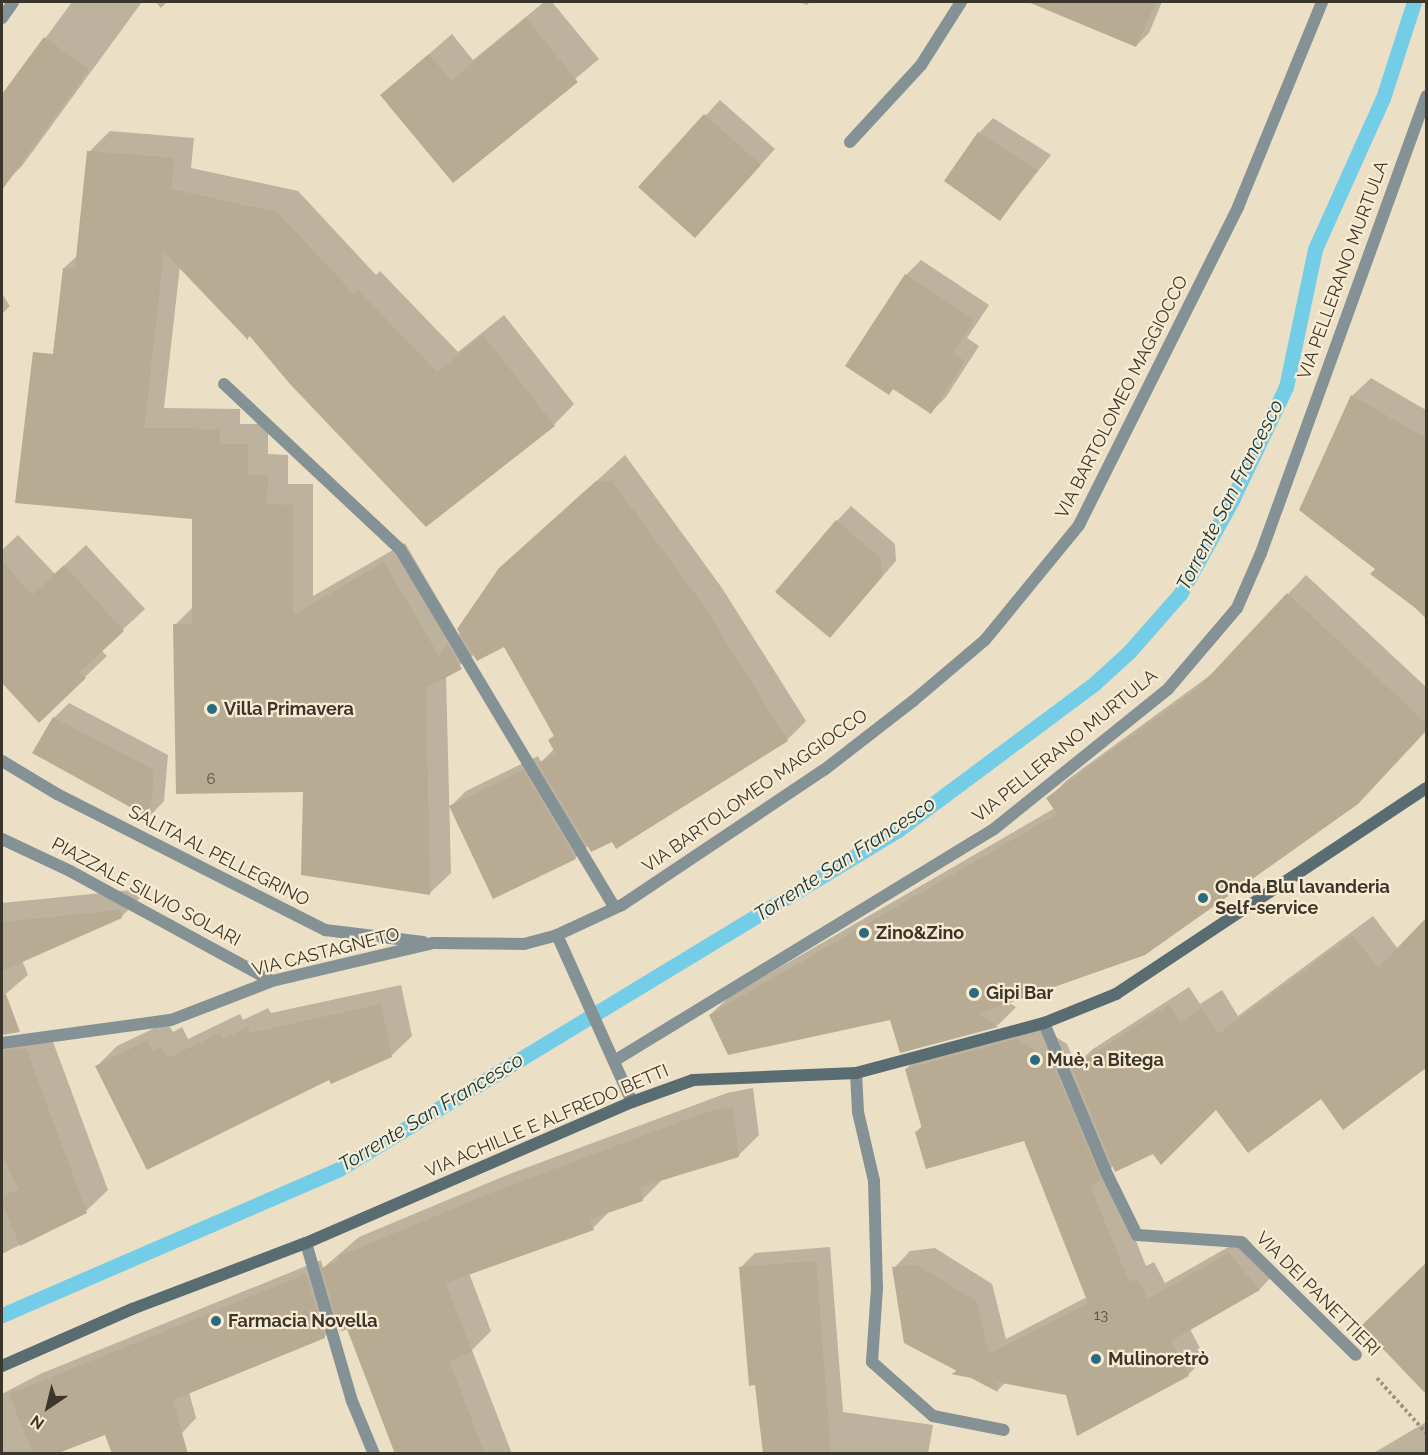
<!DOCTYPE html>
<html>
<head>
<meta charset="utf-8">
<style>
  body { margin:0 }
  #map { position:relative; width:1428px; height:1455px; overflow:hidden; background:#ebdfc6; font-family:Raleway,sans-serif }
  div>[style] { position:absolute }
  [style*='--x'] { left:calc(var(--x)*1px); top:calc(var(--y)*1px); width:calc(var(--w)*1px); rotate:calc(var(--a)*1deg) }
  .shadow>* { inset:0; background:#0003 }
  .stream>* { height:15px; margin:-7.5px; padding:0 7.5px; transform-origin:7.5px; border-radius:7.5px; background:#73cde6 }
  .building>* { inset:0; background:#b7ab93 }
  .path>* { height:4px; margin-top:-2px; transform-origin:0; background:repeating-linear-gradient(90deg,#9e9583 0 3px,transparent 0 6px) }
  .street>* { height:12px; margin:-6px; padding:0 6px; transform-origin:6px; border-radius:6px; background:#849195 }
  .secondary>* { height:12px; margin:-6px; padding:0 6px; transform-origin:6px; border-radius:6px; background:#596c72 }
  .dots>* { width:16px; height:16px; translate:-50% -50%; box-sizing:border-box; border:3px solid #f9ecd3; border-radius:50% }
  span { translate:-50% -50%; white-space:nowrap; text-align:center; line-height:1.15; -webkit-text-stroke:4.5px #f9ecd3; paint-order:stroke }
  .number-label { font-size:15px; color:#5a5346 }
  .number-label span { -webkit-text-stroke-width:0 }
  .street-label { font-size:18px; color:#3b362c }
  .poi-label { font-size:18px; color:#3b362c; font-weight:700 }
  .left { translate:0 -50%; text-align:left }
  .water-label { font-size:20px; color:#0c3741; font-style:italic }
  .frame { position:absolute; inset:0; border:3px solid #3b362c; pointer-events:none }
  .north { position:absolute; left:18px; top:1377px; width:60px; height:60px; -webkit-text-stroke:4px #f9ecd3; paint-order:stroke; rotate:215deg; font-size:16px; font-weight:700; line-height:24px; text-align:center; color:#3b362c }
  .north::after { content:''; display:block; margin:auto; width:21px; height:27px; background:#3b362c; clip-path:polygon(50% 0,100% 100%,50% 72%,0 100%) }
</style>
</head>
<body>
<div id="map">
  <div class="shadow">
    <div style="clip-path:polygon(72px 2px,142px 2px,22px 166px,3px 185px,2px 97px)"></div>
    <div style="clip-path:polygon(156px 2px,167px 2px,161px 8px)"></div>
    <div style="clip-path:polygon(544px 2px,552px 2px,599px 59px,453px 181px,382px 95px,452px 34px,473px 60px)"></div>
    <div style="clip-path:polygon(799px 2px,810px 2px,807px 5px)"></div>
    <div style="clip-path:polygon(1044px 2px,1162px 2px,1149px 33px,1136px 46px,1043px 5px)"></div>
    <div style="clip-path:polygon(720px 100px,775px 149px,709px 221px,640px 187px)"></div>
    <div style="clip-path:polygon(993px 118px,1051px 155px,1000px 219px,979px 133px)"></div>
    <div style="clip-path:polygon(110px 131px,194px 138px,191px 168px,298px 191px,376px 275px,380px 271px,458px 352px,504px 315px,574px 404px,554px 425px,251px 335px,248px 338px,180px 266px,164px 408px,240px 409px,240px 424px,268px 424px,268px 454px,288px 455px,288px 484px,313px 484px,313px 596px,405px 543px,459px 635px,500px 569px,625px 455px,722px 588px,806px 721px,787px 740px,616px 847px,612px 840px,589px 845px,575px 858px,451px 806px,466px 791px,538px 756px,541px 762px,555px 748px,549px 740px,555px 735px,505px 645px,475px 654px,446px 675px,451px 873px,430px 893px,305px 790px,175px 625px,193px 607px,194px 517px,51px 369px,64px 268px,78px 255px,89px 152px)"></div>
    <div style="clip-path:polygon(921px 260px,989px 305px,967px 338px,979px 346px,946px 397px,931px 412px,894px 388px,889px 393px,906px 275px)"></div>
    <div style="clip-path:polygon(2px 294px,10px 306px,2px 314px)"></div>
    <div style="clip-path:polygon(1371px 378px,1426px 410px,1426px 619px,1378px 569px,1352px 396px)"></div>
    <div style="clip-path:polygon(851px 506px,895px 544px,896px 561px,830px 636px,837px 521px)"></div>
    <div style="clip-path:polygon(18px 535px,55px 574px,86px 545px,145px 609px,101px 650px,107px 656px,39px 721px,2px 680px,2px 550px)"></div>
    <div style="clip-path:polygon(1306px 575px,1426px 687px,1426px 730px,1376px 784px,1007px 1002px,1016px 1007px,998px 1025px,901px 1051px,891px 1018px,710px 1015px,729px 997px,1055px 808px,1048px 799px,1067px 780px,1216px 671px)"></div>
    <div style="clip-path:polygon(69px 703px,168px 755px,164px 801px,150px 816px,54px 718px)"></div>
    <div style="clip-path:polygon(141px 889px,143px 895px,121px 917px,22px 960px,28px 975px,2px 997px,2px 903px)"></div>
    <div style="clip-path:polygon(1373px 916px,1398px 949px,1426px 920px,1426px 1066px,1344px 1127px,1321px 1097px,1216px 1108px,1153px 1152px,1114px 1165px,1108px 1171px,1146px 1266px,1154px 1262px,1165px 1283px,1246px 1237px,1276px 1272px,1260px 1289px,1190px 1329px,1205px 1358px,1188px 1375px,1067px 1394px,1005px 1383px,998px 1390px,972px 1377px,954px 1373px,958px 1369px,894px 1268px,910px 1251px,935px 1248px,992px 1284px,1006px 1339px,1087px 1297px,1025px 1139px,916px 1132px,923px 1125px,906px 1069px,923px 1052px,1034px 1023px,1067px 1044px,1076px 1065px,1093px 1049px,1189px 987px,1200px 1004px,1222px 990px,1238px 1016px)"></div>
    <div style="clip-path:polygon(401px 985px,412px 1036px,391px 1056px,330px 1077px,97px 1066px,117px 1046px,167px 1022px,173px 1032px,182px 1027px,188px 1039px,240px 1014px,243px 1020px,268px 1008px,271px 1013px)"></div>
    <div style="clip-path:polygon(52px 1039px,108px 1190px,86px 1211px,2px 1254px,2px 1048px)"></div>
    <div style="clip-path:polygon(753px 1088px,759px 1135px,739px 1155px,662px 1180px,642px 1200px,610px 1211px,593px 1228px,469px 1273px,491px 1331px,472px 1350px,512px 1454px,396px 1454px,348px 1327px,339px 1322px,324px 1337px,189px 1392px,196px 1418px,182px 1433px,106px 1433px,51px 1454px,2px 1454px,2px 1394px,40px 1374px,321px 1260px,323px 1268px,359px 1237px,512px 1173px,727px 1093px)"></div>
    <div style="clip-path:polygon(830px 1247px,843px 1412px,933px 1425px,928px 1454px,765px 1454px,740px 1268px,755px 1253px)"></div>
    <div style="clip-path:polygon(1426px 1264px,1426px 1392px,1363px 1326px)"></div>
    <div style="clip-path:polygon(1426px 1422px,1426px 1454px,1372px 1454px)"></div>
  </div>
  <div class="stream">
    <div style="--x:2;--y:1315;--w:367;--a:-23.4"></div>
    <div style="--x:339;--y:1169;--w:654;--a:-31.23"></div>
    <div style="--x:898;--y:830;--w:246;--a:-36.7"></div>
    <div style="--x:1095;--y:683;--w:46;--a:-42.4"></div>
    <div style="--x:1129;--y:652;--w:77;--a:-48.7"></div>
    <div style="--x:1180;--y:594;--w:107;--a:-61"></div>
    <div style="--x:1232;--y:500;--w:125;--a:-64.5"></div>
    <div style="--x:1286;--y:387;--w:141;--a:-78.1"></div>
    <div style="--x:1315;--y:249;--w:166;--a:-65.8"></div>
    <div style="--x:1383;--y:98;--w:101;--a:-72.1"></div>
  </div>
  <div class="building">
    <div style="clip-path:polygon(1028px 2px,1156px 2px,1136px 47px)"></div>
    <div style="clip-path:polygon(526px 18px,578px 82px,453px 183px,380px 95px,429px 54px,451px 81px)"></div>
    <div style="clip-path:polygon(44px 37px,89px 69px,2px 190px,2px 94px)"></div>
    <div style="clip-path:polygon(704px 114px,761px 165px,695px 238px,638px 187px)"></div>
    <div style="clip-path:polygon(978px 132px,1037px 170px,1000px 221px,944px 181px)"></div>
    <div style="clip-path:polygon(87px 151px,174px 158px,171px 189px,277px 212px,354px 294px,358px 290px,437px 372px,483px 335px,555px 426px,426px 527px,290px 384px,248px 334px,248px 340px,164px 252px,144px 428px,220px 429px,220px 444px,248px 444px,248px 475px,268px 475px,267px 504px,293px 505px,293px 615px,384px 562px,439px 656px,447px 644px,462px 669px,426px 688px,430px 895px,301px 875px,303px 792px,176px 794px,173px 624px,192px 624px,192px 519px,15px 503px,33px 352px,53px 354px,63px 268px,75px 268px)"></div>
    <div style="clip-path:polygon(905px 274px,975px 320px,953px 353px,965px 361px,931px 414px,893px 389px,889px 395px,845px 366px)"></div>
    <div style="clip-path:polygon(1351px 395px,1426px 438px,1426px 616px,1370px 574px,1375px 569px,1299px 510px)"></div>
    <div style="clip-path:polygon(596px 481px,612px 481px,704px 606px,788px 741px,616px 849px,612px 842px,591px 852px,538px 763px,556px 754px,548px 740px,554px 736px,504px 647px,477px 661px,457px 629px,499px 568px)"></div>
    <div style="clip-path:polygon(836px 520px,881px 559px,882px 577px,830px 638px,775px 592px)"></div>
    <div style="clip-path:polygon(2px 561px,32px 595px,64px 565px,124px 631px,80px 672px,86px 678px,39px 723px,2px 683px)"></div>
    <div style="clip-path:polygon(1287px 593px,1426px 723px,1426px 731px,1358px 804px,1145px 955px,978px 1014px,998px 1027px,900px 1053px,890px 1020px,728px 1055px,709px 1015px,1057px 814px,1046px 798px,1199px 687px)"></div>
    <div style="clip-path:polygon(53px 717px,154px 770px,150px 818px,32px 753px)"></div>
    <div style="clip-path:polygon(523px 770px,576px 859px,493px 899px,449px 806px)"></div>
    <div style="clip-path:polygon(120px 910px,122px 918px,2px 971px,2px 922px)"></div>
    <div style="clip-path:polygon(1426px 918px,1426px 1068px,1343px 1130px,1321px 1099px,1248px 1153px,1216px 1110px,1161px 1165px,1153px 1154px,1115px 1172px,1072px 1068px,1169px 1005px,1180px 1022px,1202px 1008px,1218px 1034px,1353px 935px,1378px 968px)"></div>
    <div style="clip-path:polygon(2px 994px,6px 994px,20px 1032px,2px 1035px)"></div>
    <div style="clip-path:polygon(381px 1004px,392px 1057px,331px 1084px,329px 1080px,147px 1170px,95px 1066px,147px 1041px,152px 1051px,161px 1046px,168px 1058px,219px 1033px,223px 1039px,248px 1027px,250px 1033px)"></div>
    <div style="clip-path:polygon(1017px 1039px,1051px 1060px,1101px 1180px,1090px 1185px,1129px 1282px,1137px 1278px,1148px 1299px,1229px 1253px,1260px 1290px,1171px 1341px,1189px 1376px,1077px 1436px,1066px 1395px,996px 1382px,998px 1392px,971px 1378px,951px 1374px,957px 1371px,904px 1343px,892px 1267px,917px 1265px,976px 1301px,989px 1354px,1088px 1303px,1024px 1141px,926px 1169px,915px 1132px,922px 1129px,905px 1069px)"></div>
    <div style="clip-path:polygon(26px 1048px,87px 1213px,20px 1246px,2px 1202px,2px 1197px,18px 1189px,2px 1153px,2px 1051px)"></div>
    <div style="clip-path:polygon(733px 1107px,739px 1157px,640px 1187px,643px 1201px,590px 1219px,594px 1230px,446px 1283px,472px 1352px,449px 1361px,485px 1454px,395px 1454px,347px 1329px,340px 1332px,322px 1268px,339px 1261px,337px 1257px,491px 1193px,706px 1112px)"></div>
    <div style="clip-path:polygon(816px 1261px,831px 1454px,763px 1454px,755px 1385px,749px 1386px,739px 1267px)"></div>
    <div style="clip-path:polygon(1426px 1263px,1426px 1394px,1361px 1326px)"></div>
    <div style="clip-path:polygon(306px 1274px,325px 1338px,173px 1400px,188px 1454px,112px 1454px,105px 1435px,56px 1454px,33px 1454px,9px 1394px)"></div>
  </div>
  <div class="path">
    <div style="--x:1377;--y:1378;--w:74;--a:48.3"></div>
  </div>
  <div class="street">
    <div style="--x:2;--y:18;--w:19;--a:-55"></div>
    <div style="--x:850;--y:142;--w:105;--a:-47.3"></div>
    <div style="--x:921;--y:65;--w:75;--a:-57.6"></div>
    <div style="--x:224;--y:384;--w:241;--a:43.2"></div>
    <div style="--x:400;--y:549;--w:418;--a:59.1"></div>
    <div style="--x:2;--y:761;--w:64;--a:31"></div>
    <div style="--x:57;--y:794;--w:301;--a:26.9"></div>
    <div style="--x:325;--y:930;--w:99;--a:7"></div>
    <div style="--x:2;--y:839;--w:75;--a:25.2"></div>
    <div style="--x:70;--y:871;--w:230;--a:28.6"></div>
    <div style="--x:557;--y:935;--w:183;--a:65.8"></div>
    <div style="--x:1044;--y:1023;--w:161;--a:67.4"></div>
    <div style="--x:1106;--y:1172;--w:70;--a:63.8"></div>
    <div style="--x:1137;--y:1235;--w:104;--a:3.9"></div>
    <div style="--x:1241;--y:1242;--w:161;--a:44.5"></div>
    <div style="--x:2;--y:1043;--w:171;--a:-7.8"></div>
    <div style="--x:171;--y:1020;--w:108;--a:-21.1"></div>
    <div style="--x:272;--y:981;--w:165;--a:-13.3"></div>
    <div style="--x:433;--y:943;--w:91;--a:0.6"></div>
    <div style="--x:524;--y:944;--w:34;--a:-15"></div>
    <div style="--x:557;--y:935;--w:72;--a:-24.8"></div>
    <div style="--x:622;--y:905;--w:243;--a:-33.8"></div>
    <div style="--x:824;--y:770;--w:113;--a:-37.8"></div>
    <div style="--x:913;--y:701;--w:94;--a:-40.3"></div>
    <div style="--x:985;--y:640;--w:149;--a:-50.7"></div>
    <div style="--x:1079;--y:525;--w:356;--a:-63.4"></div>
    <div style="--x:1238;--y:207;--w:222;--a:-67.7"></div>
    <div style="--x:614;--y:1061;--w:445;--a:-31.4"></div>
    <div style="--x:994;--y:829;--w:223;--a:-38.8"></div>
    <div style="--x:1168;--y:689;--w:106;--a:-49.6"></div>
    <div style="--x:1237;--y:608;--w:60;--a:-66.4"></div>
    <div style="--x:1261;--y:553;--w:486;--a:-70.1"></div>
    <div style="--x:856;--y:1073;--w:39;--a:87"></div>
    <div style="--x:858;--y:1112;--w:71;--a:76.9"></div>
    <div style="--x:874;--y:1181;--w:107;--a:88.4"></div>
    <div style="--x:877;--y:1288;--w:74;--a:93.9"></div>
    <div style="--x:872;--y:1362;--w:81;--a:41.5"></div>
    <div style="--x:933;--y:1416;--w:72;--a:11.2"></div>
    <div style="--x:306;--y:1243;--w:165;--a:73.8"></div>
    <div style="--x:352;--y:1401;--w:57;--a:67.5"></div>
  </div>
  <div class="secondary">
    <div style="--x:2;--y:1366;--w:142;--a:-23.7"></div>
    <div style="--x:132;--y:1309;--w:186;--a:-20.8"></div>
    <div style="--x:306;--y:1243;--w:355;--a:-23.4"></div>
    <div style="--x:632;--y:1102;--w:65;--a:-19.8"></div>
    <div style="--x:693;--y:1080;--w:163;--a:-2.5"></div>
    <div style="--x:856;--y:1073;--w:195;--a:-14.9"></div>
    <div style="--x:1044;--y:1023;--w:78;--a:-21.9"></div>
    <div style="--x:1116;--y:994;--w:372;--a:-33.6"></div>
  </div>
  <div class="dots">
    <div style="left:212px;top:709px;background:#286c7d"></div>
    <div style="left:1203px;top:898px;background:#286c7d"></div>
    <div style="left:864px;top:933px;background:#286c7d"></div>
    <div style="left:974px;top:993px;background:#286c7d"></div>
    <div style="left:1035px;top:1060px;background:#286c7d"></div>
    <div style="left:216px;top:1321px;background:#286c7d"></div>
    <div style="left:1096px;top:1359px;background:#286c7d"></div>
  </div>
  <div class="number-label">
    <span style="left:211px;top:780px">6</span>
    <span style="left:1101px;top:1316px">13</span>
  </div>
  <div class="street-label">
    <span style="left:1343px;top:270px;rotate:-70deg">VIA PELLERANO MURTULA</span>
    <span style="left:1122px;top:397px;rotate:-63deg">VIA BARTOLOMEO MAGGIOCCO</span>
    <span style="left:1065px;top:746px;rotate:-39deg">VIA PELLERANO MURTULA</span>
    <span style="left:755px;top:791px;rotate:-35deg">VIA BARTOLOMEO MAGGIOCCO</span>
    <span style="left:219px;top:856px;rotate:27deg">SALITA AL PELLEGRINO</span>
    <span style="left:146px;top:892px;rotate:28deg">PIAZZALE SILVIO SOLARI</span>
    <span style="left:326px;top:952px;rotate:-14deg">VIA CASTAGNETO</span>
    <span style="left:547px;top:1121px;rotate:-23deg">VIA ACHILLE E ALFREDO BETTI</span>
    <span style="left:1318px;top:1294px;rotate:45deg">VIA DEI PANETTIERI</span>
  </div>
  <div class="poi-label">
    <span class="left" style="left:224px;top:709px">Villa Primavera</span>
    <span class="left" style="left:1215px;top:898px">Onda Blu lavanderia<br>Self-service</span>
    <span class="left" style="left:876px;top:933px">Zino&amp;Zino</span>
    <span class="left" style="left:986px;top:993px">Gipi Bar</span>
    <span class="left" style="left:1047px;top:1060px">Muè, a Bitega</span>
    <span class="left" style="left:228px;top:1321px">Farmacia Novella</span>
    <span class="left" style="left:1108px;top:1359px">Mulinoretrò</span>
  </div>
  <div class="water-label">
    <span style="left:1230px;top:495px;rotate:-63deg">Torrente San Francesco</span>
    <span style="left:845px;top:859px;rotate:-33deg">Torrente San Francesco</span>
    <span style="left:431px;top:1112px;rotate:-31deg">Torrente San Francesco</span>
  </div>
  <div class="frame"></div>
  <div class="north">N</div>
</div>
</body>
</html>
